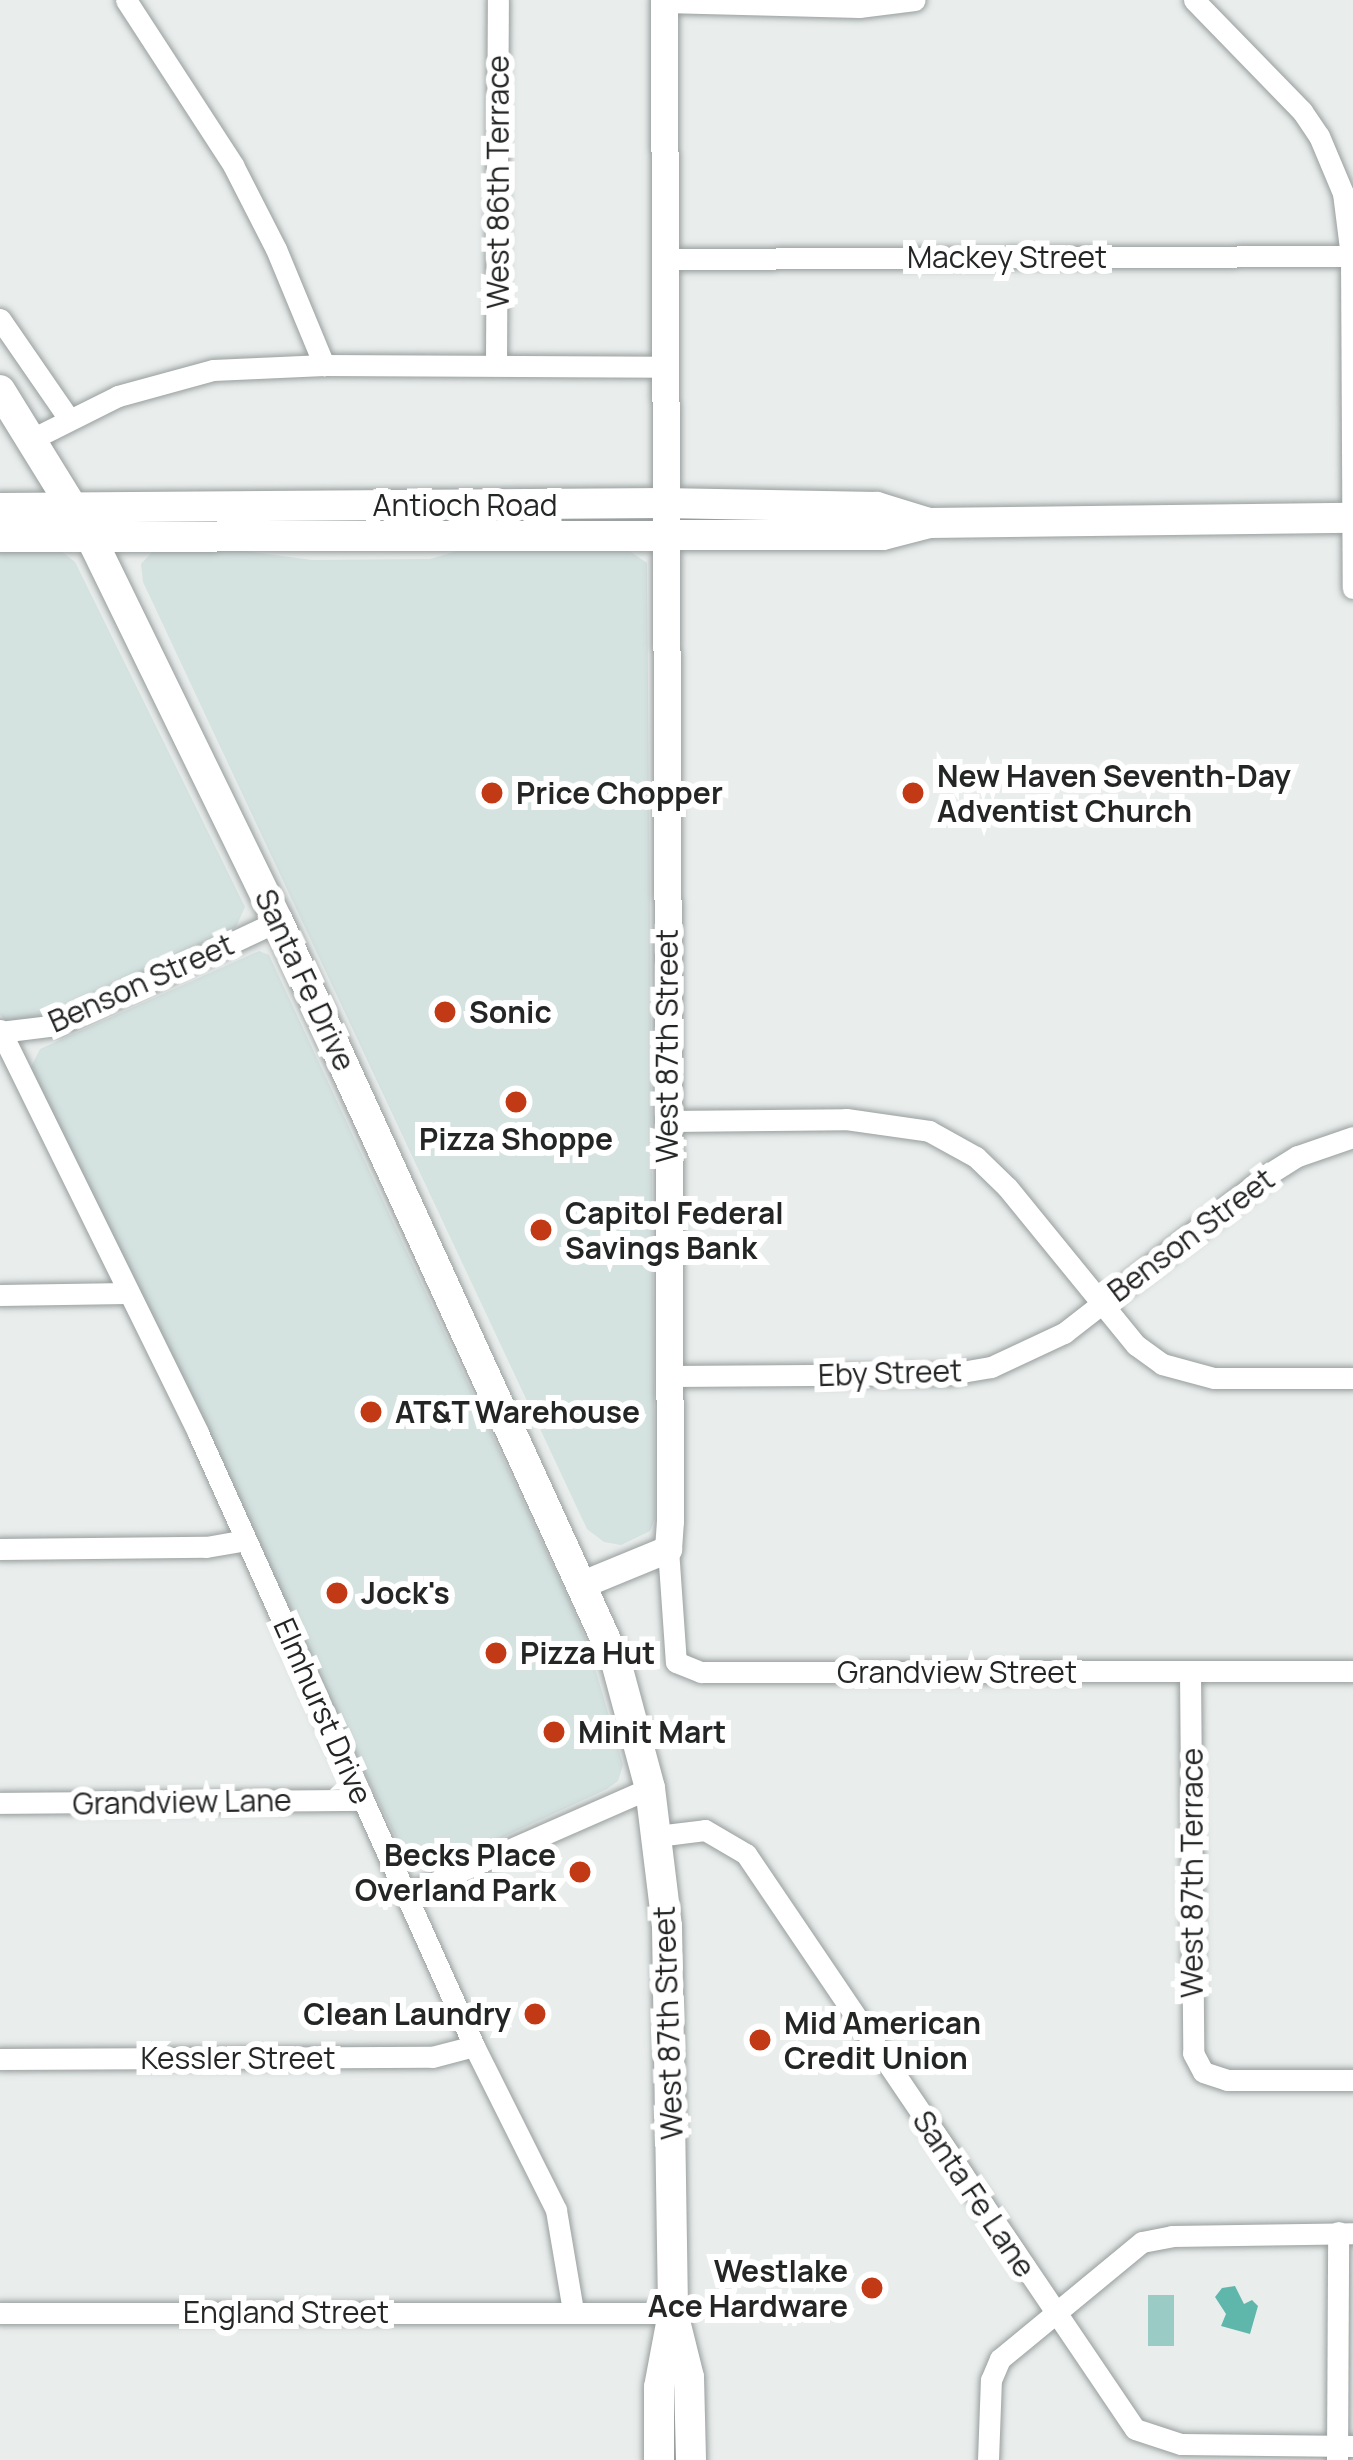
<!DOCTYPE html>
<html>
<head>
<meta charset="utf-8">
<style>
  body { margin:0 }
  #map { position:relative; width:1353px; height:2460px; overflow:hidden; background:#e9eeed; font-family:Manrope,sans-serif }
  div>[style] { position:absolute }
  [style*='--x'] { left:calc(var(--x)*1px); top:calc(var(--y)*1px); width:calc(var(--w)*1px); rotate:calc(var(--a)*1deg) }
  .built>* { inset:0; background:#d4e2e0 }
  .green>* { inset:0; background:#9acbc4 }
  .water>* { inset:0; background:#5fb7ac }
  .roads { filter:drop-shadow(0 0 3px #989e9d) drop-shadow(0 0 3px #989e9d) }
  .minor>* { height:21px; margin:-10.5px; padding:0 10.5px; transform-origin:10.5px; border-radius:10.5px; background:#fff }
  .tertiary>* { height:27px; margin:-13.5px; padding:0 13.5px; transform-origin:13.5px; border-radius:13.5px; background:#fff }
  .secondary>* { height:30px; margin:-15px; padding:0 15px; transform-origin:15px; border-radius:15px; background:#fff }
  .dots>* { width:33px; height:33px; translate:-50% -50%; box-sizing:border-box; border:6px solid #fff; border-radius:50% }
  span { translate:-50% -50%; white-space:nowrap; text-align:center; line-height:1.15; -webkit-text-stroke:12px #fff; paint-order:stroke }
  .street-label { font-size:30px; color:#242625 }
  .poi-label { font-size:30px; color:#242625; font-weight:700 }
  .left { translate:0 -50%; text-align:left }
  .right { translate:-100% -50%; text-align:right }
</style>
</head>
<body>
<div id="map">
  <div class="built">
    <div style="clip-path:polygon(0 550px,61px 551px,75px 562px,245px 907px,236px 927px,27px 1026px,7px 1022px,0 1015px)"></div>
    <div style="clip-path:polygon(628px 550px,647px 563px,655px 1518px,650px 1531px,621px 1545px,604px 1542px,587px 1529px,143px 582px,141px 564px,153px 551px,244px 551px,312px 560px,430px 559px,457px 551px)"></div>
    <div style="clip-path:polygon(259px 951px,269px 955px,566px 1594px,589px 1647px,623px 1765px,618px 1781px,607px 1789px,432px 1870px,409px 1865px,29px 1071px,40px 1049px)"></div>
  </div>
  <div class="green">
    <div style="clip-path:polygon(1148px 2295px,1174px 2295px,1174px 2346px,1148px 2346px)"></div>
  </div>
  <div class="water">
    <div style="clip-path:polygon(1235px 2286px,1244px 2304px,1252px 2300px,1258px 2306px,1250px 2334px,1221px 2326px,1226px 2314px,1215px 2297px,1222px 2288px)"></div>
  </div>
  <div class="roads">
    <div class="minor">
      <div style="--x:126;--y:0;--w:197;--a:57"></div>
      <div style="--x:233;--y:165;--w:94;--a:62.9"></div>
      <div style="--x:276;--y:249;--w:126;--a:67.5"></div>
      <div style="--x:1194;--y:0;--w:155;--a:45.8"></div>
      <div style="--x:1302;--y:111;--w:30;--a:56"></div>
      <div style="--x:1319;--y:136;--w:62;--a:67.2"></div>
      <div style="--x:1343;--y:193;--w:64;--a:82.8"></div>
      <div style="--x:1351;--y:256;--w:332;--a:89.7"></div>
      <div style="--x:664;--y:2;--w:195;--a:1.5"></div>
      <div style="--x:859;--y:7;--w:56;--a:-7.1"></div>
      <div style="--x:664;--y:259;--w:687;--a:-0.25"></div>
      <div style="--x:0;--y:319;--w:121;--a:55.4"></div>
      <div style="--x:496;--y:364;--w:364;--a:-89.7"></div>
      <div style="--x:32;--y:439;--w:96;--a:-26.6"></div>
      <div style="--x:118;--y:396;--w:98;--a:-15.3"></div>
      <div style="--x:213;--y:370;--w:111;--a:-2.6"></div>
      <div style="--x:324;--y:365;--w:340;--a:0.3"></div>
      <div style="--x:0;--y:1030;--w:449;--a:63.8"></div>
      <div style="--x:198;--y:1433;--w:672;--a:65.76"></div>
      <div style="--x:474;--y:2046;--w:183;--a:63.4"></div>
      <div style="--x:556;--y:2210;--w:101;--a:80.4"></div>
      <div style="--x:0;--y:1032;--w:57;--a:-7"></div>
      <div style="--x:57;--y:1025;--w:244;--a:-25.2"></div>
      <div style="--x:668;--y:1121;--w:178;--a:-0.6"></div>
      <div style="--x:846;--y:1119;--w:84;--a:8.2"></div>
      <div style="--x:929;--y:1131;--w:54;--a:29"></div>
      <div style="--x:976;--y:1157;--w:43;--a:44.1"></div>
      <div style="--x:1007;--y:1187;--w:204;--a:50.8"></div>
      <div style="--x:1136;--y:1345;--w:32;--a:36"></div>
      <div style="--x:1162;--y:1364;--w:54;--a:15.1"></div>
      <div style="--x:1214;--y:1378;--w:139;--a:0"></div>
      <div style="--x:0;--y:1295;--w:127;--a:-0.9"></div>
      <div style="--x:670;--y:1376;--w:280;--a:-0.4"></div>
      <div style="--x:950;--y:1374;--w:42;--a:-9.7"></div>
      <div style="--x:991;--y:1367;--w:81;--a:-25"></div>
      <div style="--x:1064;--y:1333;--w:257;--a:-37.9"></div>
      <div style="--x:1267;--y:1175;--w:36;--a:-32"></div>
      <div style="--x:1298;--y:1156;--w:58;--a:-19.1"></div>
      <div style="--x:0;--y:1549;--w:206;--a:-0.6"></div>
      <div style="--x:206;--y:1547;--w:40;--a:-10"></div>
      <div style="--x:668;--y:1549;--w:113;--a:86"></div>
      <div style="--x:676;--y:1662;--w:27;--a:22"></div>
      <div style="--x:701;--y:1672;--w:652;--a:-0.09"></div>
      <div style="--x:1190;--y:1672;--w:381;--a:89.5"></div>
      <div style="--x:1193;--y:2053;--w:21;--a:62"></div>
      <div style="--x:1203;--y:2072;--w:25;--a:18"></div>
      <div style="--x:1227;--y:2080;--w:126;--a:0"></div>
      <div style="--x:0;--y:1803;--w:363;--a:-0.5"></div>
      <div style="--x:657;--y:1836;--w:48;--a:-7.1"></div>
      <div style="--x:705;--y:1830;--w:48;--a:30.3"></div>
      <div style="--x:746;--y:1854;--w:694;--a:55.92"></div>
      <div style="--x:1135;--y:2429;--w:48;--a:18.1"></div>
      <div style="--x:1181;--y:2444;--w:172;--a:0.7"></div>
      <div style="--x:406;--y:1895;--w:266;--a:-23.7"></div>
      <div style="--x:0;--y:2059;--w:432;--a:-0.3"></div>
      <div style="--x:432;--y:2057;--w:43;--a:-14.7"></div>
      <div style="--x:0;--y:2313;--w:673;--a:0"></div>
      <div style="--x:988;--y:2460;--w:80;--a:-87.9"></div>
      <div style="--x:991;--y:2380;--w:23;--a:-67"></div>
      <div style="--x:1000;--y:2359;--w:184;--a:-39.5"></div>
      <div style="--x:1142;--y:2242;--w:31;--a:-11"></div>
      <div style="--x:1172;--y:2236;--w:181;--a:-0.9"></div>
      <div style="--x:1337;--y:2460;--w:228;--a:-89.7"></div>
    </div>
    <div class="tertiary">
      <div style="--x:585;--y:1583;--w:90;--a:-22.3"></div>
      <div style="--x:668;--y:1549;--w:28;--a:-86"></div>
      <div style="--x:670;--y:1521;--w:1521;--a:-90.23"></div>
    </div>
    <div class="secondary">
      <div style="--x:0;--y:390;--w:172;--a:58.3"></div>
      <div style="--x:90;--y:536;--w:428;--a:64"></div>
      <div style="--x:278;--y:921;--w:814;--a:65.48"></div>
      <div style="--x:616;--y:1662;--w:131;--a:74.9"></div>
      <div style="--x:650;--y:1788;--w:139;--a:83"></div>
      <div style="--x:667;--y:1926;--w:387;--a:89.1"></div>
      <div style="--x:673;--y:2313;--w:75;--a:100.7"></div>
      <div style="--x:659;--y:2387;--w:73;--a:90"></div>
      <div style="--x:0;--y:508;--w:663;--a:-0.43"></div>
      <div style="--x:663;--y:503;--w:214;--a:1.1"></div>
      <div style="--x:877;--y:507;--w:54;--a:17.1"></div>
      <div style="--x:0;--y:537;--w:883;--a:-0.13"></div>
      <div style="--x:883;--y:535;--w:48;--a:-14.6"></div>
      <div style="--x:929;--y:523;--w:424;--a:-0.7"></div>
      <div style="--x:673;--y:2313;--w:66;--a:76"></div>
      <div style="--x:689;--y:2377;--w:83;--a:88.6"></div>
    </div>
  </div>
  <div class="dots">
    <div style="left:492px;top:793px;background:#c23915"></div>
    <div style="left:913px;top:793px;background:#c23915"></div>
    <div style="left:445px;top:1012px;background:#c23915"></div>
    <div style="left:516px;top:1102px;background:#c23915"></div>
    <div style="left:541px;top:1230px;background:#c23915"></div>
    <div style="left:371px;top:1412px;background:#c23915"></div>
    <div style="left:337px;top:1593px;background:#c23915"></div>
    <div style="left:496px;top:1653px;background:#c23915"></div>
    <div style="left:554px;top:1732px;background:#c23915"></div>
    <div style="left:580px;top:1872px;background:#c23915"></div>
    <div style="left:535px;top:2014px;background:#c23915"></div>
    <div style="left:760px;top:2040px;background:#c23915"></div>
    <div style="left:872px;top:2288px;background:#c23915"></div>
  </div>
  <div class="street-label">
    <span style="left:498px;top:182px;rotate:-90deg">West 86th Terrace</span>
    <span style="left:1007px;top:257px">Mackey Street</span>
    <span style="left:465px;top:505px">Antioch Road</span>
    <span style="left:305px;top:980px;rotate:65deg">Santa Fe Drive</span>
    <span style="left:141px;top:983px;rotate:-24deg">Benson Street</span>
    <span style="left:667px;top:1046px;rotate:-90deg">West 87th Street</span>
    <span style="left:1191px;top:1235px;rotate:-37deg">Benson Street</span>
    <span style="left:890px;top:1373px;rotate:-2deg">Eby Street</span>
    <span style="left:957px;top:1672px">Grandview Street</span>
    <span style="left:323px;top:1711px;rotate:66deg">Elmhurst Drive</span>
    <span style="left:182px;top:1802px;rotate:-1deg">Grandview Lane</span>
    <span style="left:1192px;top:1873px;rotate:-90deg">West 87th Terrace</span>
    <span style="left:668px;top:2023px;rotate:-92deg">West 87th Street</span>
    <span style="left:238px;top:2058px">Kessler Street</span>
    <span style="left:974px;top:2194px;rotate:56deg">Santa Fe Lane</span>
    <span style="left:286px;top:2312px">England Street</span>
  </div>
  <div class="poi-label">
    <span class="left" style="left:937px;top:793px">New Haven Seventh-Day<br>Adventist Church</span>
    <span class="left" style="left:516px;top:793px">Price Chopper</span>
    <span class="left" style="left:469px;top:1012px">Sonic</span>
    <span style="left:516px;top:1139px">Pizza Shoppe</span>
    <span class="left" style="left:565px;top:1230px">Capitol Federal<br>Savings Bank</span>
    <span class="left" style="left:395px;top:1412px">AT&amp;T Warehouse</span>
    <span class="left" style="left:361px;top:1593px">Jock's</span>
    <span class="left" style="left:520px;top:1653px">Pizza Hut</span>
    <span class="left" style="left:578px;top:1732px">Minit Mart</span>
    <span class="right" style="left:556px;top:1872px">Becks Place<br>Overland Park</span>
    <span class="right" style="left:511px;top:2014px">Clean Laundry</span>
    <span class="left" style="left:784px;top:2040px">Mid American<br>Credit Union</span>
    <span class="right" style="left:848px;top:2288px">Westlake<br>Ace Hardware</span>
  </div>
</div>
</body>
</html>
